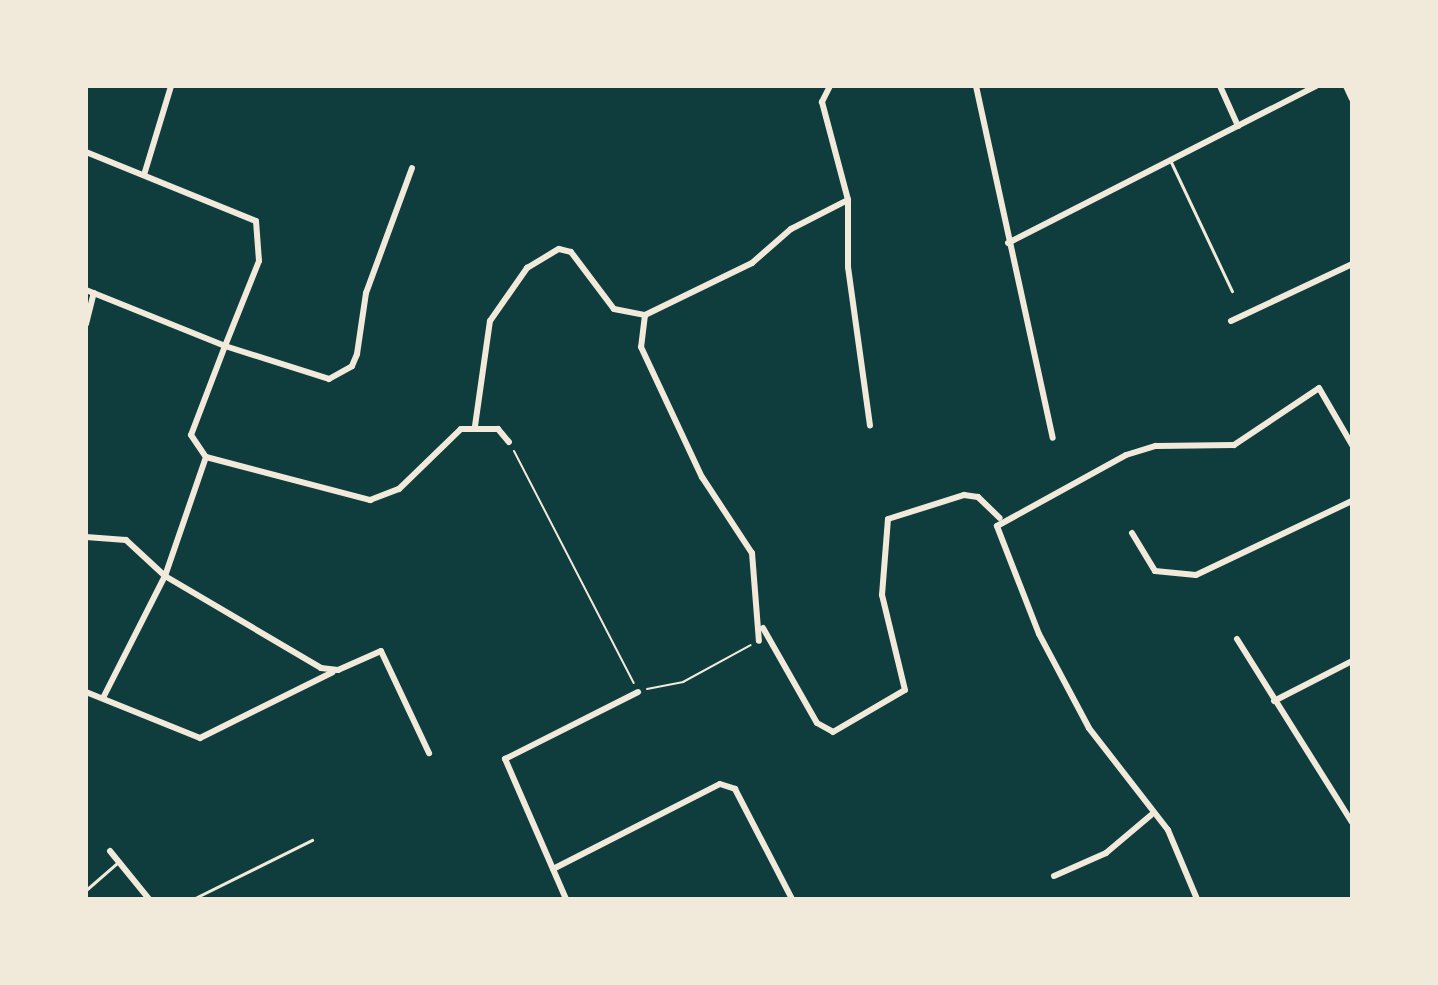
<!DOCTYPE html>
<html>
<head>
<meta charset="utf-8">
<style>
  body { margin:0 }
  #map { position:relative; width:1438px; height:985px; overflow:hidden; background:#0f3d3e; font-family:Poppins,sans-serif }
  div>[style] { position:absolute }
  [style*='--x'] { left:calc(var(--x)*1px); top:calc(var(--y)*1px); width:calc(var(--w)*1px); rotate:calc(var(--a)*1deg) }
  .path>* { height:2px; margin:-1px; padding:0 1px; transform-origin:1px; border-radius:1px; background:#f1e9da }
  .service>* { height:3px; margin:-1.5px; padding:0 1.5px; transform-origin:1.5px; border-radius:1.5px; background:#f1e9da }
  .minor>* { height:6px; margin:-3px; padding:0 3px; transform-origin:3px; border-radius:3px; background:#f1e9da }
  span { translate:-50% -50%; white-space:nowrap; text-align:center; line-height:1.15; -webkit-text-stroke:6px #f1e9da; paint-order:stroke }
  .frame { position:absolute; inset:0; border:88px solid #f1e9da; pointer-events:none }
</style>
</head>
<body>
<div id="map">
  <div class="path">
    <div style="--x:514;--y:451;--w:261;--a:62.7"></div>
    <div style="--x:647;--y:689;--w:37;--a:-11"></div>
    <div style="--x:683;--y:682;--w:77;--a:-28.6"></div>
  </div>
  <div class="service">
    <div style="--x:1170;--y:160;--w:145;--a:64.7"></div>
    <div style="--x:86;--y:890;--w:41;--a:-41.1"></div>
    <div style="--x:193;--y:899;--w:133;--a:-26.4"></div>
  </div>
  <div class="minor">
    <div style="--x:830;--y:86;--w:18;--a:117"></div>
    <div style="--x:822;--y:102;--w:101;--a:75.1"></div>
    <div style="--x:848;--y:200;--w:67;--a:90"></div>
    <div style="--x:848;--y:267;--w:160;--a:82.1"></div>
    <div style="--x:976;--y:86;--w:360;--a:77.7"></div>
    <div style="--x:1220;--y:86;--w:44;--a:65.8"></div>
    <div style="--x:1346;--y:86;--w:14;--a:65"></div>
    <div style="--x:86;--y:152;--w:183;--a:22.1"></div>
    <div style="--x:256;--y:221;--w:40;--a:85.7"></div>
    <div style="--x:259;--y:261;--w:92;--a:111.8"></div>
    <div style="--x:225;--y:346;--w:109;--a:17.6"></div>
    <div style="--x:329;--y:379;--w:26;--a:-29"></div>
    <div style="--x:352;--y:366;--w:13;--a:-67"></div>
    <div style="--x:357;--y:354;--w:62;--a:-81.6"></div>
    <div style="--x:366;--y:293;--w:133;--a:-69.8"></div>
    <div style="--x:144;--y:175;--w:93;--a:-73.1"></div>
    <div style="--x:1008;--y:243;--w:346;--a:-27"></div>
    <div style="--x:86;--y:290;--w:150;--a:21.9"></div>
    <div style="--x:225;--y:346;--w:95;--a:110.9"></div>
    <div style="--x:191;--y:435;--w:27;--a:56"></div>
    <div style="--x:206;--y:457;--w:170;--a:14.7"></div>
    <div style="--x:370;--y:500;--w:31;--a:-21"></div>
    <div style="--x:399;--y:489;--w:86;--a:-44.1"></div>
    <div style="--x:461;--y:429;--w:37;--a:0"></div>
    <div style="--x:498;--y:429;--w:17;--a:50"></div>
    <div style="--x:645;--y:315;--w:32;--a:97"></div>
    <div style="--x:641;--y:347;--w:144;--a:64.9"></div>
    <div style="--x:702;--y:477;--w:91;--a:56.7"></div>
    <div style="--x:752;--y:553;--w:88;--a:85.5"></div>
    <div style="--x:1231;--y:321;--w:134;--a:-25.2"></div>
    <div style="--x:86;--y:324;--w:32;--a:-76"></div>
    <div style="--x:475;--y:426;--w:106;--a:-81.9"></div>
    <div style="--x:490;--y:321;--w:65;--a:-55.1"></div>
    <div style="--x:527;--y:268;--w:37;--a:-31"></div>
    <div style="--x:559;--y:249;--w:12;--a:14"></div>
    <div style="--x:571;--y:252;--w:71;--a:53"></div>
    <div style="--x:614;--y:309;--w:32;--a:11"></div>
    <div style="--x:645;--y:315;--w:119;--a:-25.9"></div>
    <div style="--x:752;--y:263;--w:52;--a:-41.1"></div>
    <div style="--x:791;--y:229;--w:64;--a:-27"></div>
    <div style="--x:1132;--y:533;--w:44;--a:58.8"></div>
    <div style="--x:1155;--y:571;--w:41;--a:5.6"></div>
    <div style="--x:1196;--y:575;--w:173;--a:-25.4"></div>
    <div style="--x:86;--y:537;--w:40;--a:4.3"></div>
    <div style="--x:126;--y:540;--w:53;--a:42.7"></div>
    <div style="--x:165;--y:576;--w:181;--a:30.5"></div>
    <div style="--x:321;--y:668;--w:17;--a:7"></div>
    <div style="--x:338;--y:670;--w:47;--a:-23.8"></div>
    <div style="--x:381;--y:651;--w:113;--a:64.8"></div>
    <div style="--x:763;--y:628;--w:109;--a:60.4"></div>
    <div style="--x:817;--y:723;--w:18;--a:29"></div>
    <div style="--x:833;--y:732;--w:83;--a:-30.3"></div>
    <div style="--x:905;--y:690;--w:98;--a:-103.6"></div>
    <div style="--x:882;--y:595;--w:76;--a:-85.5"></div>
    <div style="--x:888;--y:519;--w:80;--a:-17.5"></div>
    <div style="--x:964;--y:495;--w:14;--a:8"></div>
    <div style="--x:978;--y:497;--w:30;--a:44"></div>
    <div style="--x:1237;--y:639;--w:216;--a:57.9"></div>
    <div style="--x:86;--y:692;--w:123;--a:22"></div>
    <div style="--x:200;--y:738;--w:148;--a:-26.4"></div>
    <div style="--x:104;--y:696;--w:135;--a:-63.1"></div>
    <div style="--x:165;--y:576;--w:126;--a:-71"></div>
    <div style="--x:1274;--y:701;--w:88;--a:-27.1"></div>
    <div style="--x:110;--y:851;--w:62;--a:50.9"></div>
    <div style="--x:553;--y:869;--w:187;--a:-27"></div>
    <div style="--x:720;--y:784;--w:16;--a:18"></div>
    <div style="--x:735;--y:789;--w:124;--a:62.6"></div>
    <div style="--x:1054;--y:876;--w:57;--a:-23.9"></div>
    <div style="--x:1106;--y:853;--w:59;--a:-40.2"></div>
    <div style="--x:566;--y:899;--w:153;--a:-113.5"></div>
    <div style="--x:505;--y:759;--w:149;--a:-26.7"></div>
    <div style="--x:1197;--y:899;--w:75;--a:-112.8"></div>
    <div style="--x:1168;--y:830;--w:129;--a:-127.8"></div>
    <div style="--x:1089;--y:728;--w:106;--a:-118"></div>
    <div style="--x:1039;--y:634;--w:116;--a:-111.3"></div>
    <div style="--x:997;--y:526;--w:147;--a:-28.8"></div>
    <div style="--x:1126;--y:455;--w:31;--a:-17"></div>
    <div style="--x:1156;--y:446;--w:78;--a:-0.7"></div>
    <div style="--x:1234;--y:445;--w:102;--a:-33.8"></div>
    <div style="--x:1319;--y:388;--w:66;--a:59.9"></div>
  </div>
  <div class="frame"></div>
</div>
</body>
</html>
